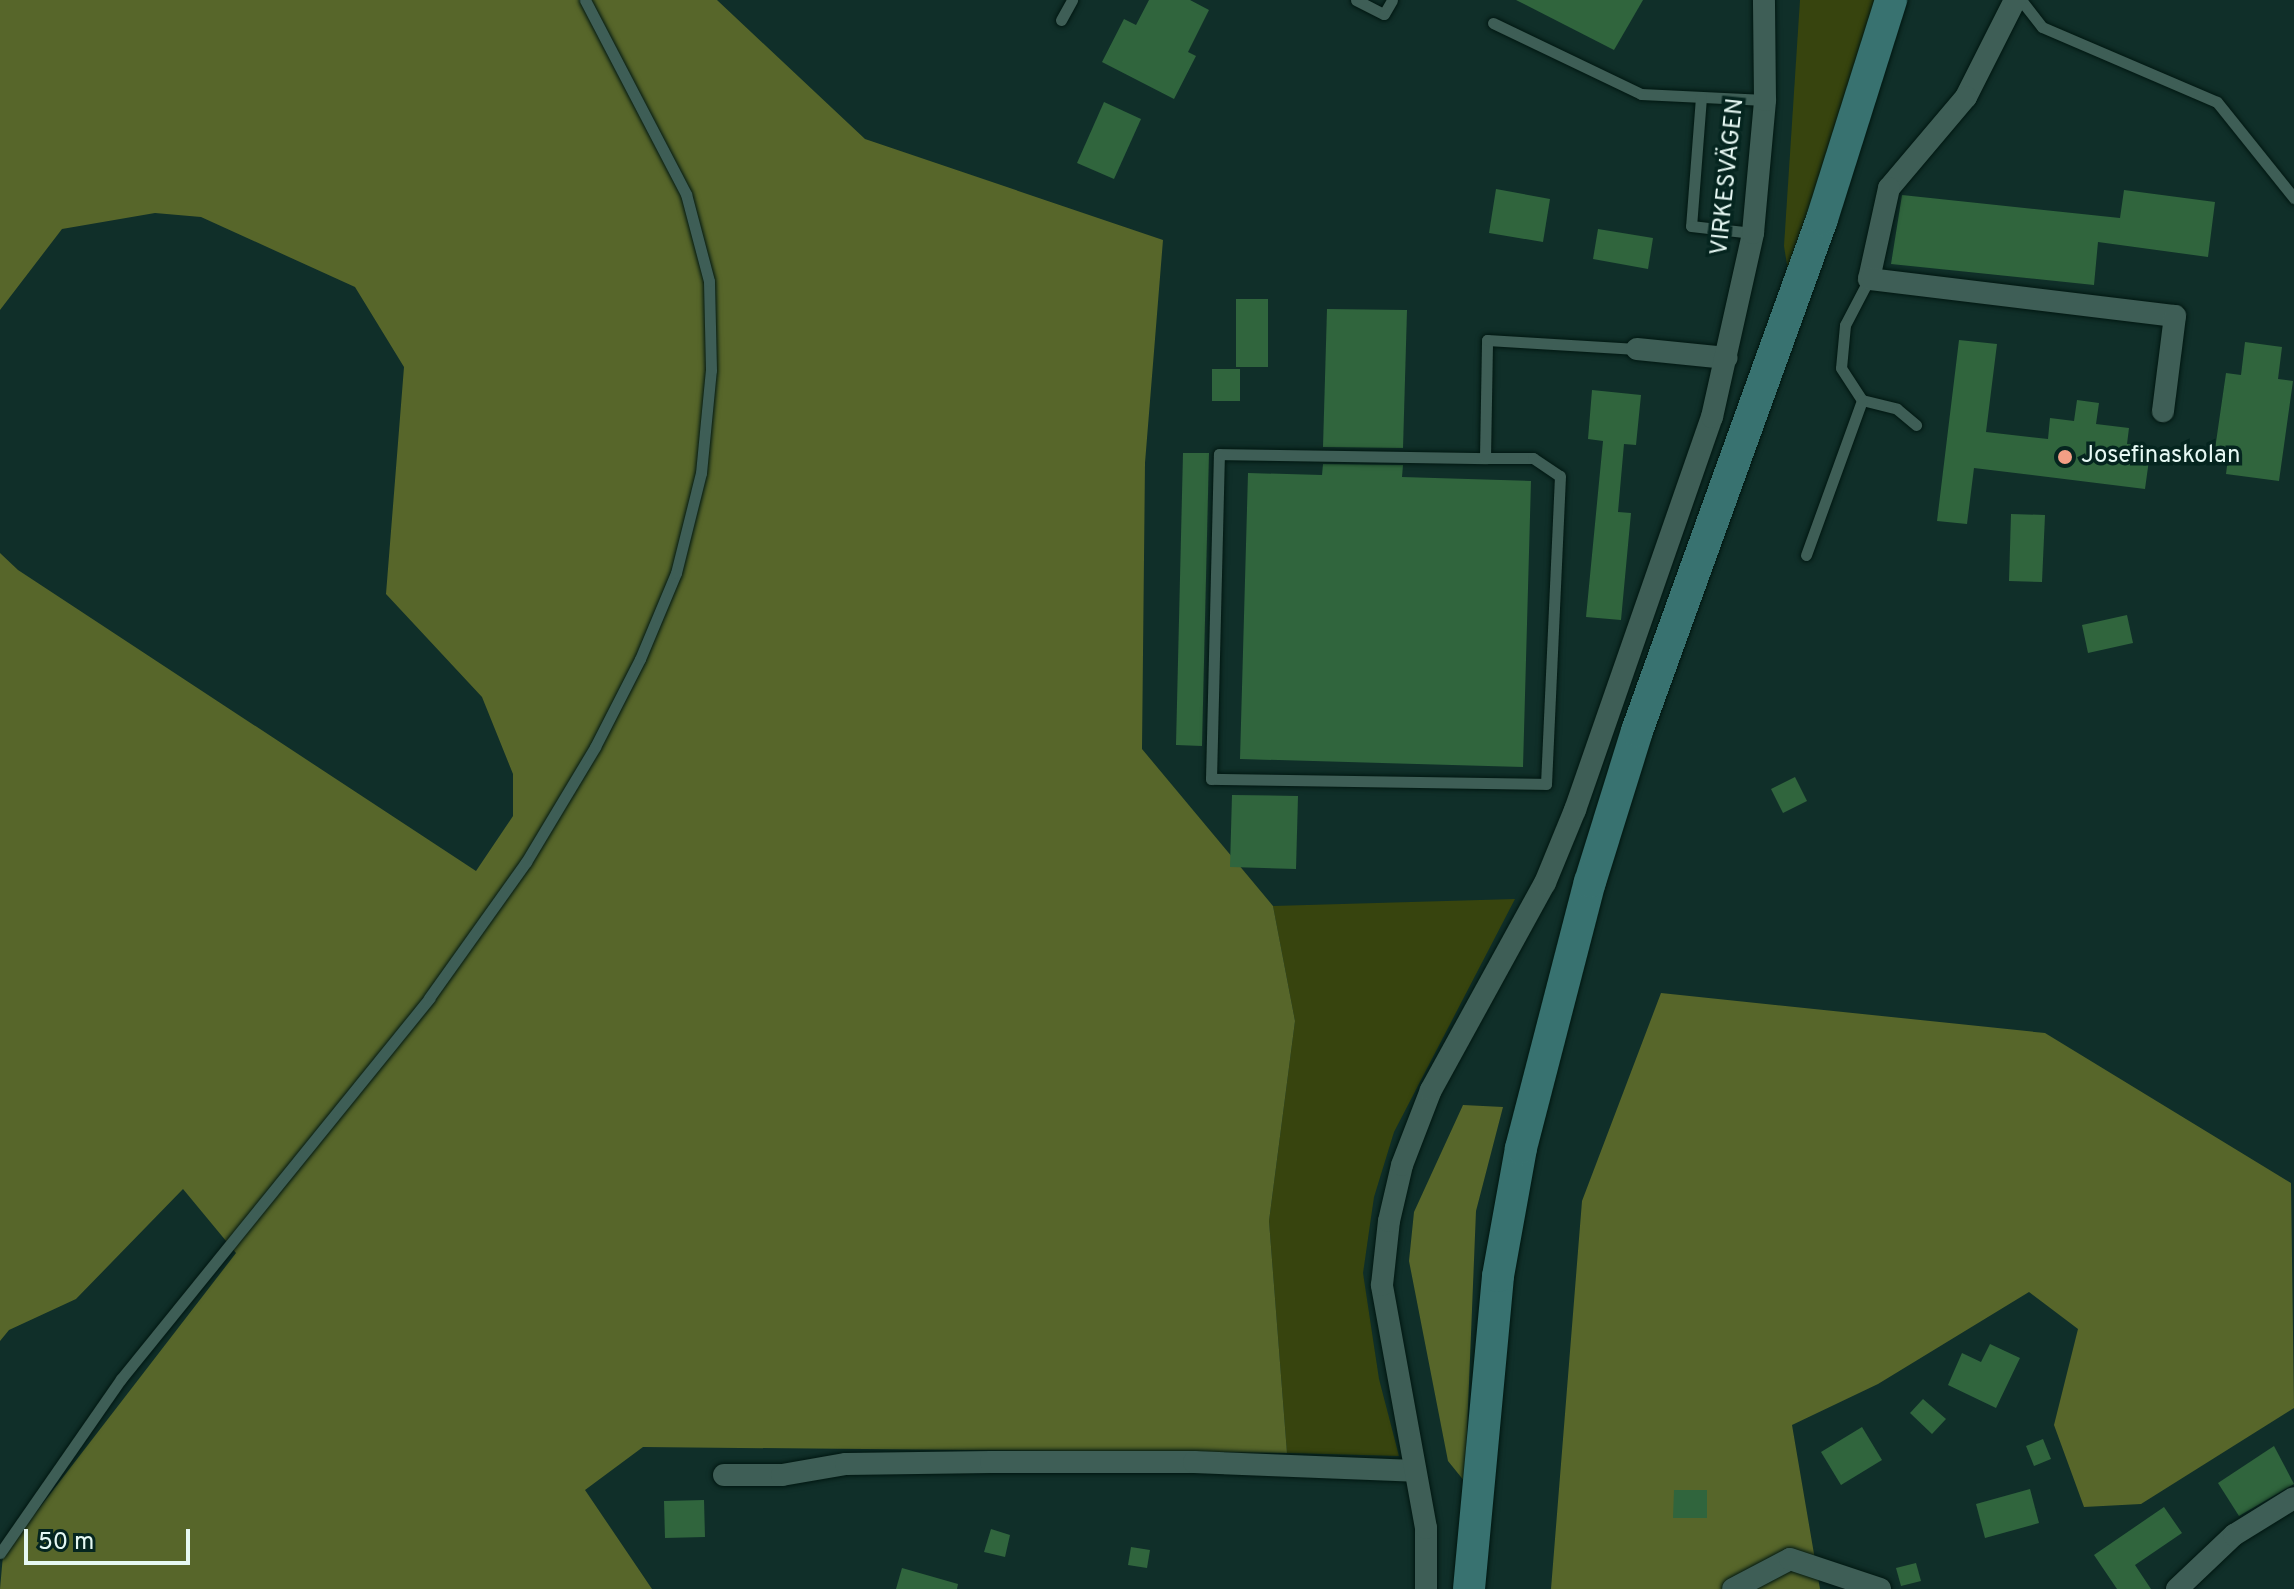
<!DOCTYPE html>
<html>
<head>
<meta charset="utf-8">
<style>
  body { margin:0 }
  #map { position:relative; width:2294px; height:1589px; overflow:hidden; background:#102f29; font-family:Overpass,sans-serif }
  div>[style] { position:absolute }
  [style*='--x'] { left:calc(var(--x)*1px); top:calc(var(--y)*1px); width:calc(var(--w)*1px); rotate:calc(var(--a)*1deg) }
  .green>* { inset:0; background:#37440e }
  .forest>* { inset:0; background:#57662a }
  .building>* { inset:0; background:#30653d }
  .roads { filter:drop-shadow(0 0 2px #001711) drop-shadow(0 0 2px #001711) }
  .service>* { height:11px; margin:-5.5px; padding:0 5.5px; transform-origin:5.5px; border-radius:5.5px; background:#3e5e56 }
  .minor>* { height:22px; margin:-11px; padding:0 11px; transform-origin:11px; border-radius:11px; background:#3e5e56 }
  .secondary>* { height:32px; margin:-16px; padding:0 16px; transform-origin:16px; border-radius:16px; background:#387270 }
  .dots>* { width:22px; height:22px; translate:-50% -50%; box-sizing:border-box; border:4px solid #05251f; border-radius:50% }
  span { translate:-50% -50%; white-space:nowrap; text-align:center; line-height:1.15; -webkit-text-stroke:7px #05251f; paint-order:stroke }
  .street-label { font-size:24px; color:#e6f8f3 }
  .poi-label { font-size:24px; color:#e6f8f3 }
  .left { translate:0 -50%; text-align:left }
  .scale { position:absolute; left:24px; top:1529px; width:166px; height:36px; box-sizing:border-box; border:4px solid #e6f8f3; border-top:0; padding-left:10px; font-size:24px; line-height:28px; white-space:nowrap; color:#e6f8f3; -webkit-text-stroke:6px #05251f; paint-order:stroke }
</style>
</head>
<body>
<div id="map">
  <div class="green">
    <div style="clip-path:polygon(1800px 0,1877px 0,1790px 283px,1784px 246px)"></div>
    <div style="clip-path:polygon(1515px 899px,1394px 1132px,1374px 1197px,1363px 1273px,1379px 1379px,1399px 1456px,1287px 1453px,1269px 1221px,1295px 1021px,1273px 906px)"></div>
  </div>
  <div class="forest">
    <div style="clip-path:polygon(0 0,717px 0,865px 139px,1163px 240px,1145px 463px,1142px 749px,1273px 906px,1295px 1021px,1269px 1221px,1287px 1453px,643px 1447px,585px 1490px,652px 1589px,0 1589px,3px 1555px,236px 1253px,183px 1189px,76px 1299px,9px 1330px,0 1341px,0 553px,18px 570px,476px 871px,513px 816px,513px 774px,482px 697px,386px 594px,404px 367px,355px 287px,201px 217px,155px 213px,62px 229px,0 310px)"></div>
    <div style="clip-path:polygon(1661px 993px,2045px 1033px,2291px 1183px,2294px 1408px,2141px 1504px,2084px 1507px,2054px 1425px,2078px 1329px,2029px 1292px,1878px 1384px,1792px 1425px,1820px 1589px,1551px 1589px,1582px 1201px)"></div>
    <div style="clip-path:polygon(1463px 1105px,1503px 1107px,1476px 1211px,1465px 1482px,1448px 1461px,1409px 1261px,1414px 1212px)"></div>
  </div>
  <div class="building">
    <div style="clip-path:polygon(1149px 0,1190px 0,1209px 10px,1188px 52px,1196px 56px,1174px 99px,1102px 62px,1124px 19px,1136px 25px)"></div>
    <div style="clip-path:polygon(1516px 0,1643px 0,1614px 50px)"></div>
    <div style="clip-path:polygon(1104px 102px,1141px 119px,1114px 179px,1077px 163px)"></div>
    <div style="clip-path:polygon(1496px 189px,1550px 199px,1543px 242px,1489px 233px)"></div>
    <div style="clip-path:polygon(2124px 190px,2215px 202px,2208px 257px,2098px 242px,2094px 285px,1891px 264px,1902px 195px,2120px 218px)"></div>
    <div style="clip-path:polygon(1598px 229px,1653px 238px,1648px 269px,1593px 259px)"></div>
    <div style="clip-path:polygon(1236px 299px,1268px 299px,1268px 367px,1236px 367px)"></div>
    <div style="clip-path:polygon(1327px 309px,1407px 310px,1403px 448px,1323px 447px)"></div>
    <div style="clip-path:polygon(1959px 340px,1997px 344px,1986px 432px,2048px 439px,2050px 418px,2074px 421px,2077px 400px,2099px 403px,2096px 424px,2129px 428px,2127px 444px,2139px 445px,2138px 459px,2149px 460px,2145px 489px,1974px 468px,1967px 524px,1937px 521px)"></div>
    <div style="clip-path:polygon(2245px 342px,2282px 347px,2278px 379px,2293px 381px,2279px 481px,2226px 474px,2228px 458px,2214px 456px,2226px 373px,2241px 375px)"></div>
    <div style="clip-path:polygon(1212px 369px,1240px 369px,1240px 401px,1212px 401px)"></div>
    <div style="clip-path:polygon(1592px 390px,1641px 395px,1636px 445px,1624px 444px,1618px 512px,1631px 513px,1621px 620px,1586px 617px,1603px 441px,1588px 439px)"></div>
    <div style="clip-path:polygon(1183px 453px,1209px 453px,1202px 746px,1176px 745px)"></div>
    <div style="clip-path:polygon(1323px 464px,1403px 465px,1402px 477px,1531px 481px,1523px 767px,1240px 759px,1248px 473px,1322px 475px)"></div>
    <div style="clip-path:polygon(2011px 514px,2045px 515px,2042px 582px,2009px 581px)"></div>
    <div style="clip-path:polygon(2127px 615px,2133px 643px,2088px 653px,2082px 625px)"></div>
    <div style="clip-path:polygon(1795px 777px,1807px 801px,1783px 813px,1771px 789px)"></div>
    <div style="clip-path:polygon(1232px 795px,1298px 796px,1296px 869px,1230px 867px)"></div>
    <div style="clip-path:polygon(1990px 1344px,2020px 1358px,1996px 1408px,1948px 1385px,1962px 1353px,1981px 1362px)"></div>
    <div style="clip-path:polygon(1923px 1399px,1946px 1419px,1932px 1434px,1910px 1413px)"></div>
    <div style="clip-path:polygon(1862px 1427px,1882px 1460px,1841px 1485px,1821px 1452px)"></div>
    <div style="clip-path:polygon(2043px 1439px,2051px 1459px,2034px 1466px,2026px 1446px)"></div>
    <div style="clip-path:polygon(2274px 1446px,2294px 1484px,2239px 1516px,2218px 1483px)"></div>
    <div style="clip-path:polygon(2030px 1489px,2039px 1523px,1985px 1538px,1976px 1504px)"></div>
    <div style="clip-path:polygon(1674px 1490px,1707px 1490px,1707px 1518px,1673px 1518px)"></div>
    <div style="clip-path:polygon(704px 1500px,705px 1537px,665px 1538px,664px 1501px)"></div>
    <div style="clip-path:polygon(2164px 1507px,2182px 1533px,2135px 1565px,2151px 1589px,2117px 1589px,2094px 1555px)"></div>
    <div style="clip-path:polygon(991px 1529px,1010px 1535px,1005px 1557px,984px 1552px)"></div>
    <div style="clip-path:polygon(1131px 1547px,1150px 1550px,1147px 1568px,1128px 1565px)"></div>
    <div style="clip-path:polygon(1916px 1563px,1921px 1581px,1901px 1586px,1896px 1568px)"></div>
    <div style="clip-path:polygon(902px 1568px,958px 1584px,957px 1589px,896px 1589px)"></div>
  </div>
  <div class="roads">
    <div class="service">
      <div style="--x:1356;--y:0;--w:31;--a:27"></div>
      <div style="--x:1384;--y:14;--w:16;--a:-60"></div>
      <div style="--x:2021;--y:0;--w:34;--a:52"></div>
      <div style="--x:2042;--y:27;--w:190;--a:23.2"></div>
      <div style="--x:2217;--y:102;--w:123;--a:51.3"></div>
      <div style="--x:1061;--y:20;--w:23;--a:-61"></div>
      <div style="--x:1493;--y:23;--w:164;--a:25.6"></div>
      <div style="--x:1641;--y:94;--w:124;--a:2.8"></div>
      <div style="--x:1701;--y:97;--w:129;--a:94.4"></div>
      <div style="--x:1691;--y:226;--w:62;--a:6.4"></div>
      <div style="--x:1869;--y:279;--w:52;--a:117.6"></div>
      <div style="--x:1845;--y:325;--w:43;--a:95.3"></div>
      <div style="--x:1841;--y:368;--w:38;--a:57"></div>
      <div style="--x:1862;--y:400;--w:36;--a:14"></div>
      <div style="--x:1897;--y:409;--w:25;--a:40"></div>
      <div style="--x:1485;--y:458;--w:48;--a:0"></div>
      <div style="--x:1533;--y:458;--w:32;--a:34"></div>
      <div style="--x:1560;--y:476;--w:308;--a:92.6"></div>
      <div style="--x:1546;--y:784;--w:335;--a:-179.1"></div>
      <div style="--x:1211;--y:779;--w:325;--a:-88.6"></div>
      <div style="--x:1219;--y:454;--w:266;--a:0.9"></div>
      <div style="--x:1485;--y:458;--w:118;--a:-89"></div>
      <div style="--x:1487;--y:340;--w:150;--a:3.4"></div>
      <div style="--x:1806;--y:555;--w:165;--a:-70.1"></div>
      <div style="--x:0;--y:1553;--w:212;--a:-55.2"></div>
      <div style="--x:121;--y:1379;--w:490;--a:-51"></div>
      <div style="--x:429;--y:998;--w:167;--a:-54.5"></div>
      <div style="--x:526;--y:862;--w:134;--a:-59"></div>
      <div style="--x:595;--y:747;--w:99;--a:-62.9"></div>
      <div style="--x:640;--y:659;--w:93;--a:-67.3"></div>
      <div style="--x:676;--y:573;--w:103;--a:-76"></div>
      <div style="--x:701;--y:473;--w:103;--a:-84.5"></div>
      <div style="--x:711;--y:370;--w:89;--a:-91.3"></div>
      <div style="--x:709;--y:281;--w:90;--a:-104.8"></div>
      <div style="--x:686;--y:194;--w:219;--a:-117.5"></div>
    </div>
    <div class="minor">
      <div style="--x:2015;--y:0;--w:109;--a:116.8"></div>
      <div style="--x:1966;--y:97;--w:119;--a:130.2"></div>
      <div style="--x:1889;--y:188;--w:93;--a:102.4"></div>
      <div style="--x:1869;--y:279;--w:308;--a:6.9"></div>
      <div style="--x:2175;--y:316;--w:96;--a:97.2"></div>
      <div style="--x:1637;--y:349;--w:90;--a:5.7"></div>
      <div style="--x:724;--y:1475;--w:58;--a:0"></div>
      <div style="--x:782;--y:1475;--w:65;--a:-9.8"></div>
      <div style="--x:846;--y:1464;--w:145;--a:-0.8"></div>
      <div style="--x:991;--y:1462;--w:203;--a:0"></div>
      <div style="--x:1194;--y:1462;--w:221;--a:2.3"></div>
      <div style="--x:1426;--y:1589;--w:61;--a:-90"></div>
      <div style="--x:1426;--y:1528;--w:247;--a:-100.3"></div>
      <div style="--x:1382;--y:1285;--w:64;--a:-83.8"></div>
      <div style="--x:1389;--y:1221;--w:57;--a:-76.9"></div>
      <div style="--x:1402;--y:1165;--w:80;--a:-68.9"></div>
      <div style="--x:1431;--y:1090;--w:236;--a:-61.2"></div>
      <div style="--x:1545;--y:883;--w:79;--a:-67.7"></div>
      <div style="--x:1575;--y:810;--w:416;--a:-70.8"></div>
      <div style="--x:1712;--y:417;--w:189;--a:-77.4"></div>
      <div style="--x:1753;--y:233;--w:134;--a:-84.8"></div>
      <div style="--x:1765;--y:100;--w:100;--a:-90.6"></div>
      <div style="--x:1733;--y:1589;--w:64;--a:-27.8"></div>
      <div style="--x:1790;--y:1559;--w:95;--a:18.4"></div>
      <div style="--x:2177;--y:1589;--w:79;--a:-43.5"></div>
      <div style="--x:2234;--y:1535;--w:70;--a:-31.7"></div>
    </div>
    <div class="secondary">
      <div style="--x:1469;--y:1589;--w:314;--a:-84.7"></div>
      <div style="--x:1498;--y:1276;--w:130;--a:-79.8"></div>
      <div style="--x:1521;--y:1148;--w:275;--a:-75.5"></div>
      <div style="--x:1590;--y:882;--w:158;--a:-72.7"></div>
      <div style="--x:1637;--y:731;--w:544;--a:-70.13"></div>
      <div style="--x:1822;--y:219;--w:230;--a:-72.5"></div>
    </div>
  </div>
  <div class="dots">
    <div style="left:2065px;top:457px;background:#f39f85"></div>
  </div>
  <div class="street-label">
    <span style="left:1729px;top:177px;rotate:-84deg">VIRKESVÄGEN</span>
  </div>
  <div class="poi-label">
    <span class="left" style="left:2081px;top:457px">Josefinaskolan</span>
  </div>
  <div class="scale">50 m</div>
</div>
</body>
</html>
